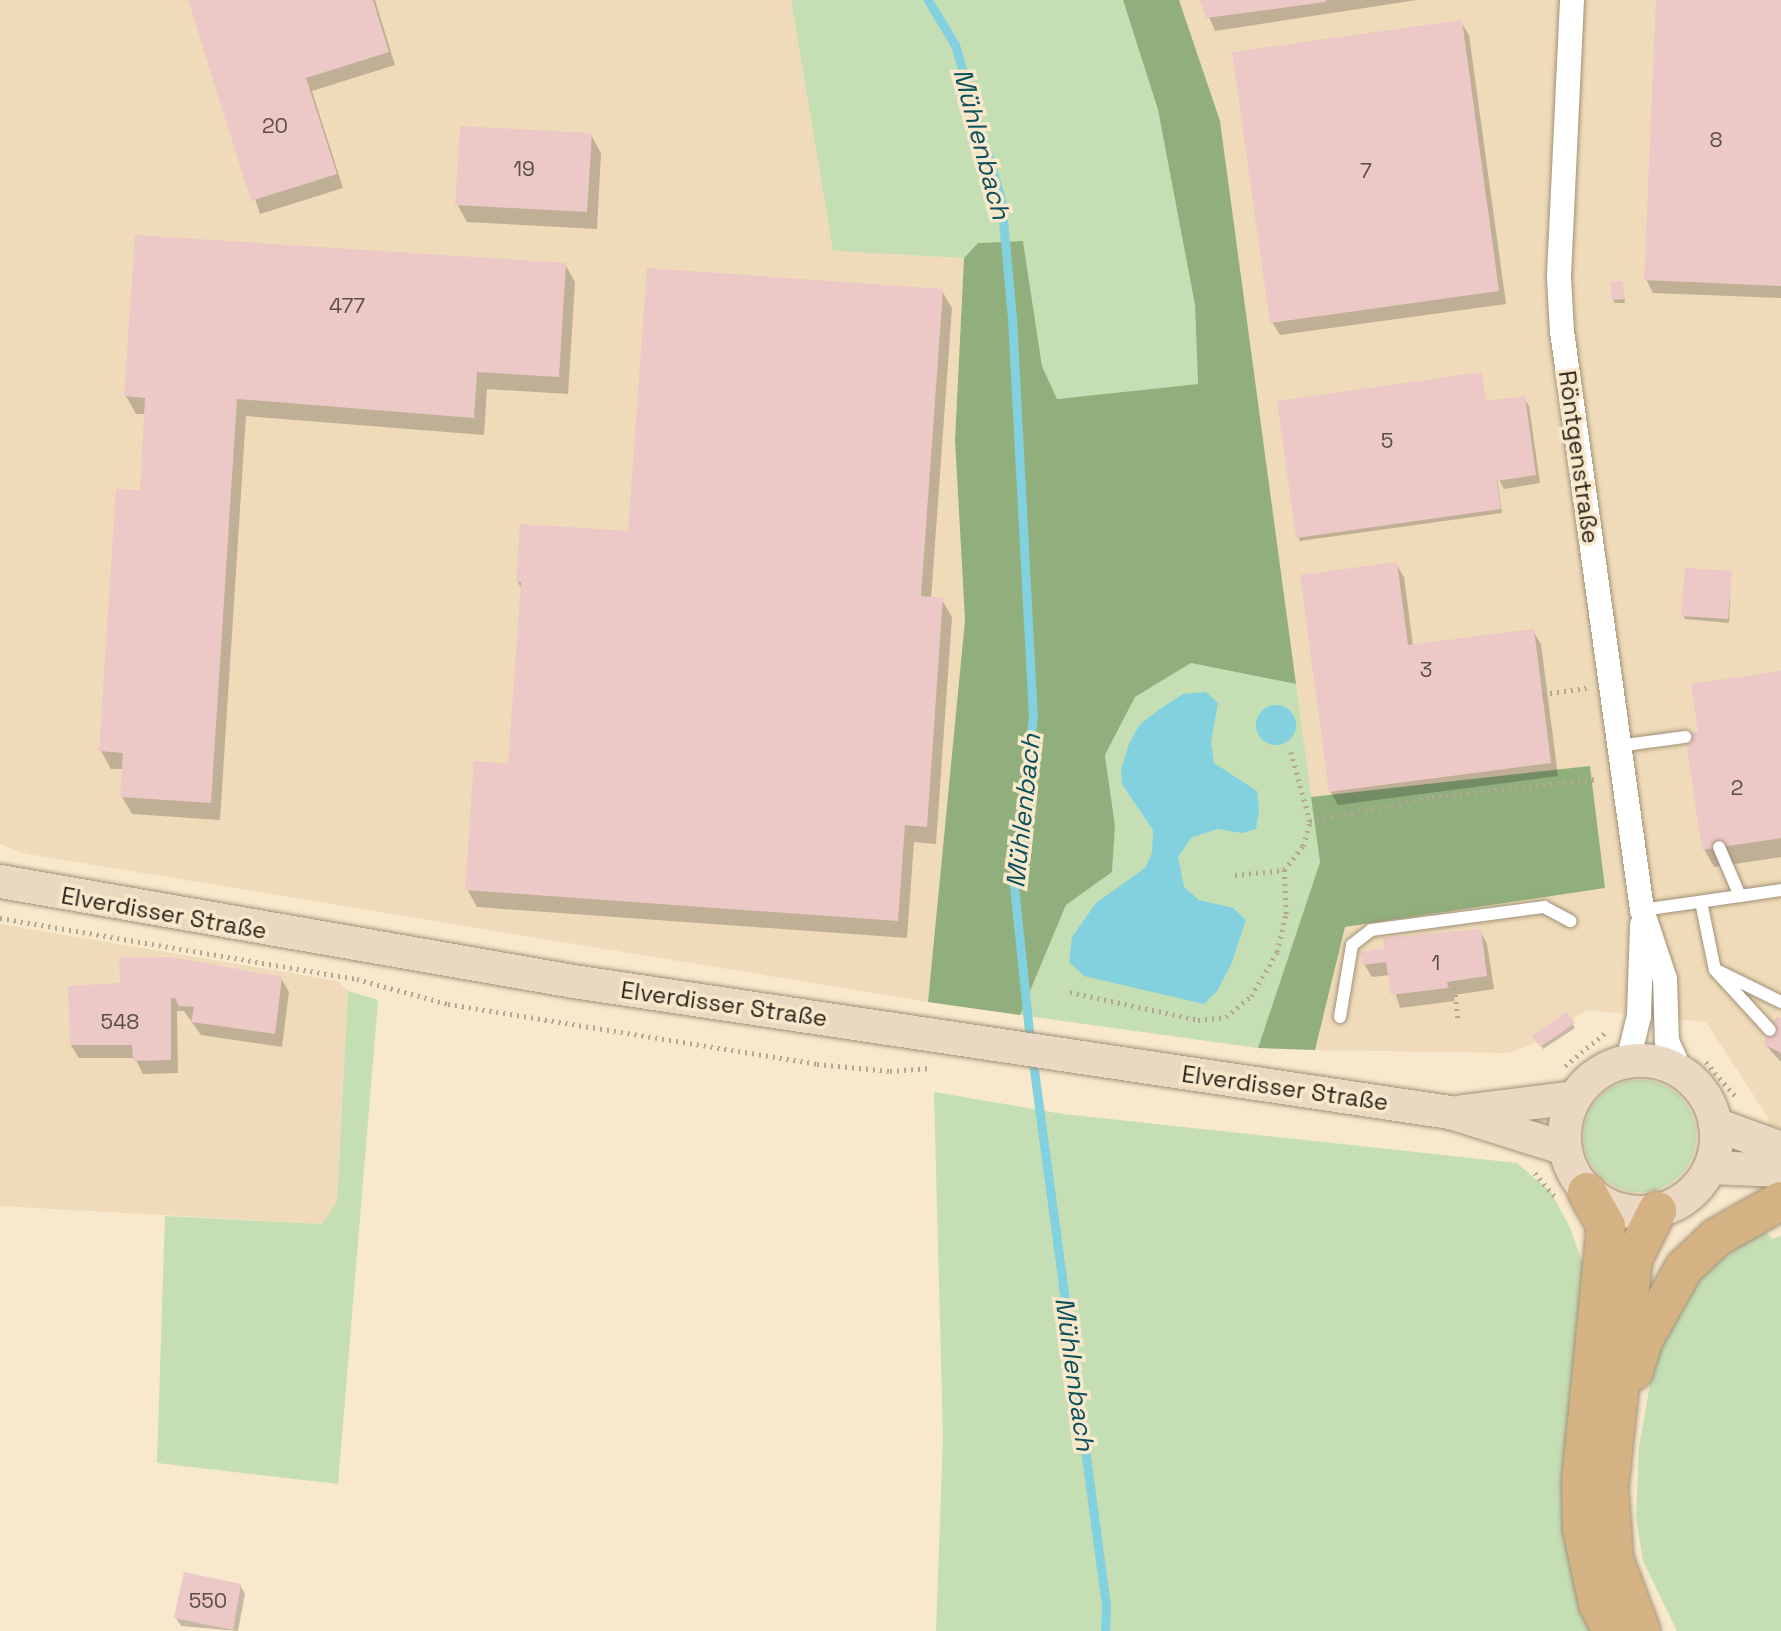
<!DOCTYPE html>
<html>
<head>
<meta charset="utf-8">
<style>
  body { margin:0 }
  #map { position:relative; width:1781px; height:1631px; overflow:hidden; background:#f8e8cc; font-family:"Space Grotesk",sans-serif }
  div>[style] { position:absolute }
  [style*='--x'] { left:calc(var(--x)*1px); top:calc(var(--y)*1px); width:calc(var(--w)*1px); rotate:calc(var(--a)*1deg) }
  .built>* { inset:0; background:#efdbb9 }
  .green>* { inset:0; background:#c5deb4 }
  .round { border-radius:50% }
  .forest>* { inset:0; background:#91af7c }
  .water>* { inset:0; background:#83d0df }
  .shadow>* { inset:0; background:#0003 }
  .stream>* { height:9px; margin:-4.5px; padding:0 4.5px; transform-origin:4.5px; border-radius:4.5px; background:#83d0df }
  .building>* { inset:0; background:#ecc8c7 }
  .path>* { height:4.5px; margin-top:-2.25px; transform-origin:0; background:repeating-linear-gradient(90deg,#b4a791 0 2px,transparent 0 7px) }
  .roads { filter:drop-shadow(0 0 2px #a09178) drop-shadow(0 0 2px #a09178) }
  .service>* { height:12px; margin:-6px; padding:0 6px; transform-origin:6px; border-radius:6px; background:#fff }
  .minor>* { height:24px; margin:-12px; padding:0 12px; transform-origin:12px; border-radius:12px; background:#fff }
  .secondary>* { height:33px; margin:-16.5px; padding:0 16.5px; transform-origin:16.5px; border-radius:16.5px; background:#ead8c2 }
  .secondary>.ring { margin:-16.5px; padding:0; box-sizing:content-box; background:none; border:33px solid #ead8c2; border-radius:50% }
  .primary>* { height:38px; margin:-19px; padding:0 19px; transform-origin:19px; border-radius:19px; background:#d5b284 }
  span { translate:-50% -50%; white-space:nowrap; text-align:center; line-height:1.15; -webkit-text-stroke:7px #f8e8cc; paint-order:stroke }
  .number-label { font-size:21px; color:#5b4e46 }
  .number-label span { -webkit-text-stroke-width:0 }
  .street-label { font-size:24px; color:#2b251b }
  .water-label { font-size:26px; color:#0b505b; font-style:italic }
</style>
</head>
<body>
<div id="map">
  <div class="built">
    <div style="clip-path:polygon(0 0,791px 0,833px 251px,964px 258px,955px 440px,965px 620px,928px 1002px,27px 854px,0 844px)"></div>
    <div style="clip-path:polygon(1179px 0,1781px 0,1781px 1128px,1768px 1126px,1769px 1119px,1706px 1022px,1587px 1010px,1541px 1041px,1508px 1053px,1315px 1050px,1345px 927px,1605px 888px,1590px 767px,1311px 797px,1220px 122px)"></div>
    <div style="clip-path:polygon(0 924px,338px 981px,348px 991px,337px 1202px,322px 1224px,0 1206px)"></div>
  </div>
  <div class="green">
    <div style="clip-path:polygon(791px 0,1123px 0,1158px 110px,1195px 305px,1198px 384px,1057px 399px,1042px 366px,1023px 241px,978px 243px,964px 258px,833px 251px)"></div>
    <div style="clip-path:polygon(1191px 663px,1296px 684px,1320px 862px,1258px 1048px,1020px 1015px,1066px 905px,1112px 872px,1115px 826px,1105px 755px,1135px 697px)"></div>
    <div style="clip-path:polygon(348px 991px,378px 1000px,338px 1484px,157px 1463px,165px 1216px,322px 1224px,337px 1202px)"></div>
    <div class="round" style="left:1584px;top:1080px;width:112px;height:112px"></div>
    <div style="clip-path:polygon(934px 1092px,1063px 1114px,1517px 1163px,1551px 1192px,1570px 1228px,1590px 1284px,1606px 1631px,936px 1631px,943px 1438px)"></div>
    <div style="clip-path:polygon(1765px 1231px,1772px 1239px,1781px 1236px,1781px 1631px,1677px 1631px,1643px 1561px,1636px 1517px,1639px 1447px,1655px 1356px,1685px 1293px,1724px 1254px)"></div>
  </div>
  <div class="forest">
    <div style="clip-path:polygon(1123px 0,1179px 0,1220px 121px,1296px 684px,1191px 663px,1135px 697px,1105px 755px,1115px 826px,1112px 872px,1066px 905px,1020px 1015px,928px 1002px,965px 620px,955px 440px,964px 258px,978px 243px,1023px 241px,1042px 366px,1057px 399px,1198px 384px,1195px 305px,1158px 110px)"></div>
    <div style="clip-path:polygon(1590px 766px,1605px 888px,1345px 927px,1315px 1050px,1258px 1048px,1320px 862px,1311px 797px)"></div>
  </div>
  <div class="water">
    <div style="clip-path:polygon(1206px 692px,1218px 703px,1211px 742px,1214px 763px,1257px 791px,1259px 810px,1256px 829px,1243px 833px,1217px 829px,1191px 838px,1178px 857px,1184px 887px,1199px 900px,1233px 908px,1246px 920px,1231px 965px,1217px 991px,1204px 1004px,1084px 976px,1069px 962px,1072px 937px,1096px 903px,1145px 868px,1152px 853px,1153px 830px,1122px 784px,1121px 770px,1129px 744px,1140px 724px,1160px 709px,1183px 694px)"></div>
    <div class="round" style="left:1256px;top:705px;width:40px;height:40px"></div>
  </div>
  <div class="shadow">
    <div style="clip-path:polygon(190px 0,375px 0,395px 65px,312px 91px,343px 188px,260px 214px)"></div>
    <div style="clip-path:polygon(1202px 0,1417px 0,1215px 31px)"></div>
    <div style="clip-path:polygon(1658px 0,1781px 0,1781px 298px,1653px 293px,1646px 279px)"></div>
    <div style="clip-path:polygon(1461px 22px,1469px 35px,1506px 304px,1280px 335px,1272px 322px)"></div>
    <div style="clip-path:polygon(591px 135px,601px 153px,597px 229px,467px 222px,457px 204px)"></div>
    <div style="clip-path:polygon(565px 264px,575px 282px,568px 394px,487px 389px,484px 435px,246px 416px,220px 820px,132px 814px,122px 797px,123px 769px,111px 769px,101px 751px,141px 492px,146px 414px,136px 414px,126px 396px)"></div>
    <div style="clip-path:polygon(1622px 282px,1625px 303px,1615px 303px,1613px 300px)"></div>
    <div style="clip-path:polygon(942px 291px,952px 308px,931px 599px,942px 600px,952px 617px,936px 844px,914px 842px,907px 938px,477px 907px,467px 889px,510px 766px,522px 590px,518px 582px,630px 533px)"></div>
    <div style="clip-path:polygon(1481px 374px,1486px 403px,1524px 398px,1529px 406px,1540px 483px,1504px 489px,1497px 476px,1502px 513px,1300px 541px,1298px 537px)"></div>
    <div style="clip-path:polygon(1396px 564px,1404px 577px,1413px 646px,1533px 631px,1541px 644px,1558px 776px,1338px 805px,1330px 791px)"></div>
    <div style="clip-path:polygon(1731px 573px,1729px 623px,1685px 619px,1683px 615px)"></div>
    <div style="clip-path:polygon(1781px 673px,1781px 857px,1714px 867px,1704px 849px,1700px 733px)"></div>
    <div style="clip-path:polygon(1480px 930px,1487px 944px,1494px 989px,1454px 995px,1455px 1001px,1400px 1008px,1390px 975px,1372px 977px,1364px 964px,1387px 950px)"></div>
    <div style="clip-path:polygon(281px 978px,289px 992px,282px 1047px,201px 1035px,184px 1011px,177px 1011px,178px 1073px,143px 1074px,135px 1058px,79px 1058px,71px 1045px,70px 987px)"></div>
    <div style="clip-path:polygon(1567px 1015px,1575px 1028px,1543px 1049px,1535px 1036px)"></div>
    <div style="clip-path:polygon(1781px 1020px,1781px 1062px,1765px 1044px)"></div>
    <div style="clip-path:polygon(240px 1585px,245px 1594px,238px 1631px,181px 1626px,176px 1618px)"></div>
  </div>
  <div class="stream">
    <div style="--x:928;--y:0;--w:52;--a:59"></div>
    <div style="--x:955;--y:45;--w:161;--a:73.4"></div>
    <div style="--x:1001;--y:199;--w:120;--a:84.7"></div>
    <div style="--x:1012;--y:318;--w:398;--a:87"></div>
    <div style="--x:1033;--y:715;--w:172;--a:96.3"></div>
    <div style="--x:1014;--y:886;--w:156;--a:84.1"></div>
    <div style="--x:1032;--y:1055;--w:555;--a:82.34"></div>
    <div style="--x:1106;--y:1605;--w:26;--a:92"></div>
  </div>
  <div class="building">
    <div style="clip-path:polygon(188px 0,373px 0,389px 52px,306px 78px,337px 174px,251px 201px)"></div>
    <div style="clip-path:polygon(1200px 0,1326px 0,1326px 2px,1206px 18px)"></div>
    <div style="clip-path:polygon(1656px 0,1781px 0,1781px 286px,1644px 280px)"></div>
    <div style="clip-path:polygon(1462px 20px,1499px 291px,1270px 323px,1232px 52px)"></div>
    <div style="clip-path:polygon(460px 126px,592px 133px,587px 212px,455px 205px)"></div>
    <div style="clip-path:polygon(135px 235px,566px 263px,559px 377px,477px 372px,474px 418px,237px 399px,211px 803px,120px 797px,123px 753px,99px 751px,116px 489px,140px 490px,145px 398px,124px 396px)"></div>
    <div style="clip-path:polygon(647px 268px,943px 289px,921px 596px,943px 598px,927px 827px,905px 825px,898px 921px,465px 890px,474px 761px,508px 764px,521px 582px,516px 582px,520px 524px,628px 531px)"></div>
    <div style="clip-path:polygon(1623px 281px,1624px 299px,1612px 300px,1610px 282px)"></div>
    <div style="clip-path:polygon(1482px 372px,1486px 401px,1525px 396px,1536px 475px,1497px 481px,1501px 509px,1296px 538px,1277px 401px)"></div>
    <div style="clip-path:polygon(1397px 562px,1408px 645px,1534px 629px,1551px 763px,1329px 792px,1300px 575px)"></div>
    <div style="clip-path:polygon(1685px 568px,1732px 571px,1728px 619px,1681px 616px)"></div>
    <div style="clip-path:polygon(1781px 671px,1781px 838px,1702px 850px,1685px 734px,1698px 732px,1691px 684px)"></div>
    <div style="clip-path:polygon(1481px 929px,1487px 976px,1447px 982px,1448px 988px,1391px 995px,1386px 962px,1362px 965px,1361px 952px,1385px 948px,1383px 938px)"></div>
    <div style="clip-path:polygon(119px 957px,170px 957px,282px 977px,275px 1034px,191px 1022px,194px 1007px,179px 1006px,175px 998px,171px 998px,171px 1060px,133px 1061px,132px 1045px,70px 1045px,68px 986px,120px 983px)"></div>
    <div style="clip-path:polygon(1567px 1012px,1575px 1023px,1540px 1047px,1532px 1036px)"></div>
    <div style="clip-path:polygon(1777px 1016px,1781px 1018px,1781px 1053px,1763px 1044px)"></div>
    <div style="clip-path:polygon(184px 1572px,241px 1584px,233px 1630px,174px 1618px)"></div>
  </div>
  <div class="path">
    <div style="--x:1543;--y:694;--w:44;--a:-7.8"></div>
    <div style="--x:1291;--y:752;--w:72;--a:74.6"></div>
    <div style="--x:1310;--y:821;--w:124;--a:-11.1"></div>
    <div style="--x:1432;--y:797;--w:166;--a:-6.2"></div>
    <div style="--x:1235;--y:875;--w:49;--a:-5.8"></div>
    <div style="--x:1284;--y:870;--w:31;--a:-52"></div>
    <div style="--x:1303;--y:846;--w:26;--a:-74"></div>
    <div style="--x:0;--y:918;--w:362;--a:9.7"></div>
    <div style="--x:357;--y:979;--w:94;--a:15.4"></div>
    <div style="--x:448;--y:1004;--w:374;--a:9.2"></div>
    <div style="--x:817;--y:1064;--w:73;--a:5.5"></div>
    <div style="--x:890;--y:1071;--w:41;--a:-4.2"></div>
    <div style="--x:1454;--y:981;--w:38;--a:84"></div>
    <div style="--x:1070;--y:992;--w:131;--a:12.3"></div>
    <div style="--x:1198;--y:1020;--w:28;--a:-6"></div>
    <div style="--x:1226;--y:1017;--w:33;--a:-40"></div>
    <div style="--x:1251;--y:996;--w:51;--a:-59.4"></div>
    <div style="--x:1277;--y:952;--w:39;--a:-77"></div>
    <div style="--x:1286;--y:914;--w:44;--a:-92.6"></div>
    <div style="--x:1706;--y:1062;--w:48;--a:49.3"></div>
    <div style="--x:1565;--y:1066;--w:53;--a:-39.7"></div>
    <div style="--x:1535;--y:1173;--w:30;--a:50"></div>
  </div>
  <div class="roads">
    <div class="service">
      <div style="--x:1618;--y:746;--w:68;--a:-7.7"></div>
      <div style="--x:1740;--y:896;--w:41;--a:-8.3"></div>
      <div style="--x:1701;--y:902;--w:69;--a:78.4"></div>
      <div style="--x:1715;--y:970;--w:81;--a:47.5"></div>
      <div style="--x:1642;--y:910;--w:99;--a:-8.1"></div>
      <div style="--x:1740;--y:896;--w:53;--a:-113.2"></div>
      <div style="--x:1718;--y:971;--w:70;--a:26.2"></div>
      <div style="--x:1340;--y:1017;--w:73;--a:-80.5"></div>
      <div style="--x:1352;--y:945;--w:24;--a:-38"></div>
      <div style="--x:1371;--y:930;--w:175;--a:-7.6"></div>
      <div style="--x:1544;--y:907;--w:30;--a:28"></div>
    </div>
    <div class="minor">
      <div style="--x:1572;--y:0;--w:278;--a:92.7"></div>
      <div style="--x:1559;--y:278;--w:53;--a:86.8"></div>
      <div style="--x:1562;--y:331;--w:585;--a:82.13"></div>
      <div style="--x:1642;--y:910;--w:73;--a:71.6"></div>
      <div style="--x:1665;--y:979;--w:62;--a:88.2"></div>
      <div style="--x:1667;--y:1041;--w:34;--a:66"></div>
      <div style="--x:1628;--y:1061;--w:46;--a:-76.3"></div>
      <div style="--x:1639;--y:1016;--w:91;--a:-88.1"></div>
    </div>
    <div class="secondary">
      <div style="--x:0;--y:881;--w:582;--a:9.9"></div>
      <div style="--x:573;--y:981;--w:887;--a:8.5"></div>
      <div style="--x:1450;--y:1112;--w:120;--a:17.5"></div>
      <div class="ring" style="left:1564px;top:1060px;width:119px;height:119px"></div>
      <div style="--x:1462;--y:1111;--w:113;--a:-7.1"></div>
      <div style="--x:1715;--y:1124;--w:70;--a:20"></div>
      <div style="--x:1710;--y:1167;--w:71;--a:2.4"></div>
    </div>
    <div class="primary">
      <div style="--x:1587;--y:1192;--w:39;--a:61"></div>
      <div style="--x:1606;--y:1226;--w:255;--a:95.6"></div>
      <div style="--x:1581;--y:1480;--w:49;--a:88.8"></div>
      <div style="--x:1582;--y:1529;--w:77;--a:78"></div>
      <div style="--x:1598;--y:1604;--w:30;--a:63"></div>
      <div style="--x:1634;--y:1371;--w:34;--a:-73"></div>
      <div style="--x:1644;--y:1339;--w:81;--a:-60.6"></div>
      <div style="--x:1684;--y:1268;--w:45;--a:-43.2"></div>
      <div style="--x:1717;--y:1237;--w:73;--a:-29.4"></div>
      <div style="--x:1641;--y:1631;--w:77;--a:-110.6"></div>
      <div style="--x:1614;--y:1559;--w:71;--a:-94"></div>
      <div style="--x:1609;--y:1488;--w:230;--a:-84"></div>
      <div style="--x:1633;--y:1259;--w:54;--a:-63.4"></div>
    </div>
  </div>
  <div class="number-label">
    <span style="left:275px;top:126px">20</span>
    <span style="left:1716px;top:140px">8</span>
    <span style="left:524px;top:169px">19</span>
    <span style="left:1366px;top:171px">7</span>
    <span style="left:347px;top:306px">477</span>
    <span style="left:1387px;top:441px">5</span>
    <span style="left:1426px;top:670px">3</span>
    <span style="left:1737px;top:788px">2</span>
    <span style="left:1436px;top:963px">1</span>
    <span style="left:120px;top:1022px">548</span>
    <span style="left:208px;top:1601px">550</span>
  </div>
  <div class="street-label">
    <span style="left:1579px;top:457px;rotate:82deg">Röntgenstraße</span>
    <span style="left:164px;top:913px;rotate:10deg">Elverdisser Straße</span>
    <span style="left:724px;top:1004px;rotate:8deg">Elverdisser Straße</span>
    <span style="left:1285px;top:1088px;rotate:8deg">Elverdisser Straße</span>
  </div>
  <div class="water-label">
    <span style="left:981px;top:144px;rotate:75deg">Mühlenbach</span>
    <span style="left:1024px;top:811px;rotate:-84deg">Mühlenbach</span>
    <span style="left:1074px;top:1374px;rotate:82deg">Mühlenbach</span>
  </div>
</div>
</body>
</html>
